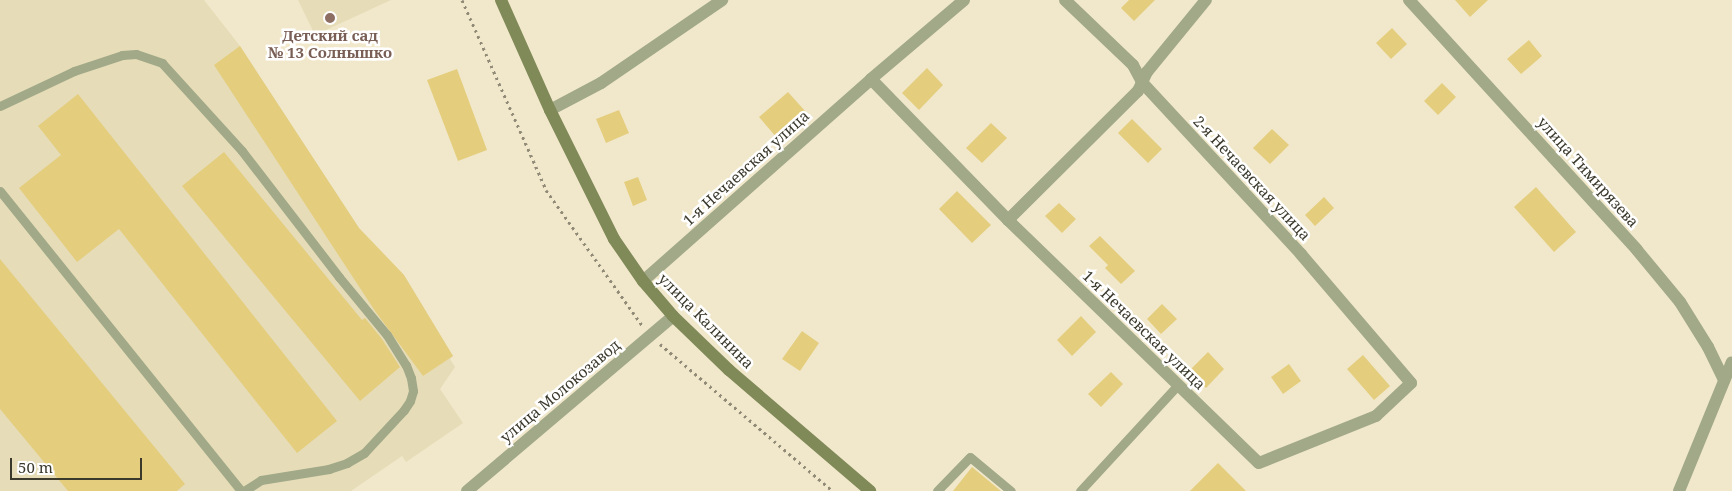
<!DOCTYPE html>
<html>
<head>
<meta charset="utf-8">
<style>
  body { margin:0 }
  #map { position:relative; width:1732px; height:491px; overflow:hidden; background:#f1e8cb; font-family:"Noto Serif",serif }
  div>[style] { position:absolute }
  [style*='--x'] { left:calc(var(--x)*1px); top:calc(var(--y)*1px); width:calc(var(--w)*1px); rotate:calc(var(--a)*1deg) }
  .built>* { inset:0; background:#e6dcb7 }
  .building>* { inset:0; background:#e4ce7e }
  .path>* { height:3px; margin-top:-1.5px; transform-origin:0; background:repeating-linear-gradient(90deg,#908a77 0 2.5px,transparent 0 6.5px) }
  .service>* { height:9px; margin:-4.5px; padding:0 4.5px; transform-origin:4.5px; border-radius:4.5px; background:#a1a988 }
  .minor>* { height:12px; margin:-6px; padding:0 6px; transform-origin:6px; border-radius:6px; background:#a1a988 }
  .secondary>* { height:12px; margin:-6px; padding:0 6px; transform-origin:6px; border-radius:6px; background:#808958 }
  .dots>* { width:14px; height:14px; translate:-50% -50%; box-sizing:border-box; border:2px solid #fff; border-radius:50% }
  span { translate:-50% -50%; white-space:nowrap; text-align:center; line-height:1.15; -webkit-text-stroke:5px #fff; paint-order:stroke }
  .education-label { font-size:15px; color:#785e54; font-weight:700 }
  .street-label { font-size:15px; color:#3b382c }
  .scale { position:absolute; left:10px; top:458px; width:132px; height:22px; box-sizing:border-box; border:2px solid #3b382c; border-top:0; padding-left:6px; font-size:15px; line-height:18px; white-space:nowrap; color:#3b382c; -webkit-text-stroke:4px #fff; paint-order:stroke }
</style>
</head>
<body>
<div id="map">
  <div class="built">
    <div style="clip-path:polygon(0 0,204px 0,240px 46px,359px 228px,404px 275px,453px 356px,450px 359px,455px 367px,440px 389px,463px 423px,406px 462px,402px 456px,351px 491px,0 491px)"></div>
    <div style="clip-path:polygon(298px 0,391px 0,315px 35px)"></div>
  </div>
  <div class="building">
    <div style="clip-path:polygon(1129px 0,1155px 0,1134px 21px,1121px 8px)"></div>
    <div style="clip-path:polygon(1455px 0,1488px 0,1470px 17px)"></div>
    <div style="clip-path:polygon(1392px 28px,1407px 44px,1391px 59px,1376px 43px)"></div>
    <div style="clip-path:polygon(1529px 40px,1542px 56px,1521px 74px,1507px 59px)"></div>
    <div style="clip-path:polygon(240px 46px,359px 228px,404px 275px,453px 356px,423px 376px,375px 311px,214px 65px)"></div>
    <div style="clip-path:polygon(927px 68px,943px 85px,919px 110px,902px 93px)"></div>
    <div style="clip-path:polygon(457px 69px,487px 150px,458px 161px,427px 80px)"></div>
    <div style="clip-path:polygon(1442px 83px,1456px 97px,1438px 115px,1424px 101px)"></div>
    <div style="clip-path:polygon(788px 92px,806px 112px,777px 138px,759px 117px)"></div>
    <div style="clip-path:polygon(78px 94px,337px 421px,297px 453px,119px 229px,77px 262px,19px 188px,61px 155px,38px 126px)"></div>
    <div style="clip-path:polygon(619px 110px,629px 133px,606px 143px,596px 119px)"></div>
    <div style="clip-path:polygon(1132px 119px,1162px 149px,1148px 163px,1118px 133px)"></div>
    <div style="clip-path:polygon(991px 123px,1007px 138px,982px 163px,966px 148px)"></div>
    <div style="clip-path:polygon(1272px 129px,1289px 145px,1270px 164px,1253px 148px)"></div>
    <div style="clip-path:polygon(224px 152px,362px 320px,365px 318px,382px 339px,400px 367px,360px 401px,182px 186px)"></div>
    <div style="clip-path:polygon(638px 177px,647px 200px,633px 206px,624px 182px)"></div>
    <div style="clip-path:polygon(1536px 187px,1576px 232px,1554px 252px,1514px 207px)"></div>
    <div style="clip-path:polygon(957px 191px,991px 225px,972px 243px,939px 209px)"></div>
    <div style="clip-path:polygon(1324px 197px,1334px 208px,1315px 226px,1305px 215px)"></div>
    <div style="clip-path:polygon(1059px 203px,1076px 219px,1062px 233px,1045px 216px)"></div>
    <div style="clip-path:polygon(1100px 236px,1135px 271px,1121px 284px,1105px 268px,1108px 265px,1089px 246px)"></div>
    <div style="clip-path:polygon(0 259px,185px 484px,177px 491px,68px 491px,0 409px)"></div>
    <div style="clip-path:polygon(1162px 304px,1177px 319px,1161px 334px,1147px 319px)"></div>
    <div style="clip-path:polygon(1081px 316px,1096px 332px,1072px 356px,1057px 340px)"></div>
    <div style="clip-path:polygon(802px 331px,819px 343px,800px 371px,782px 359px)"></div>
    <div style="clip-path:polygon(1208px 352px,1224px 369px,1206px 388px,1189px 371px)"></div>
    <div style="clip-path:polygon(1363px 355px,1390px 386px,1374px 400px,1347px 369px)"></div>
    <div style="clip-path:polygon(1289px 364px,1301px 381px,1283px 394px,1271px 377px)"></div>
    <div style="clip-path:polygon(1111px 372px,1123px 384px,1101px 407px,1088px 394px)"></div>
    <div style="clip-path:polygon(1218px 463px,1246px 491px,1190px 491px)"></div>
    <div style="clip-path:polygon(972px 467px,1001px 491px,953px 491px)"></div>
  </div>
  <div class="path">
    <div style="--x:462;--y:0;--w:208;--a:66.1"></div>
    <div style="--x:546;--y:190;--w:166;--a:54.6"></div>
    <div style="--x:660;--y:344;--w:227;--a:40.4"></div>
  </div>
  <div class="service">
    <div style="--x:0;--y:106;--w:82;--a:-25.3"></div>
    <div style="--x:74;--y:71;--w:51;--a:-18.4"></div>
    <div style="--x:122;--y:55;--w:14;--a:-4"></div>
    <div style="--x:136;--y:54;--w:28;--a:19"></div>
    <div style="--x:162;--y:63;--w:119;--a:47.7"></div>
    <div style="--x:242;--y:151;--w:159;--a:52.4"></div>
    <div style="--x:339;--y:277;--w:75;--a:50.4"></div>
    <div style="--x:387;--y:335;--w:36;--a:58"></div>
    <div style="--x:406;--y:365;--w:14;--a:69"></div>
    <div style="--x:411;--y:378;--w:13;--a:81"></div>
    <div style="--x:413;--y:391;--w:10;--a:107"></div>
    <div style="--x:410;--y:401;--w:11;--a:124"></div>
    <div style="--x:404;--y:410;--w:59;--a:132.9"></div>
    <div style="--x:364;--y:453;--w:20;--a:150"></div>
    <div style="--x:347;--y:463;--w:19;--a:162"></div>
    <div style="--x:329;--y:469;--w:69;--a:170.8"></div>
    <div style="--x:261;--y:480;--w:20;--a:147"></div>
    <div style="--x:0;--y:191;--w:385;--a:51.2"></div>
    <div style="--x:937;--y:491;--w:47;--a:-45.9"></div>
    <div style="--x:970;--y:457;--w:53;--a:39.7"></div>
    <div style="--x:1080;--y:491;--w:143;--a:-47.3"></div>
  </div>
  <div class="minor">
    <div style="--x:1409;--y:0;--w:338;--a:47.6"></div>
    <div style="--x:1637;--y:250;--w:67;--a:50.4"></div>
    <div style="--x:1680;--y:302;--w:53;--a:58.1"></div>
    <div style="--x:1708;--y:347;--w:37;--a:64"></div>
    <div style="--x:871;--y:79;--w:197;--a:45.8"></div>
    <div style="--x:1008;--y:220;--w:349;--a:44.1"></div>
    <div style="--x:1259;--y:463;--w:126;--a:-21.9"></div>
    <div style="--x:1376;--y:416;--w:48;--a:-43.3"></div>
    <div style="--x:1411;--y:383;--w:170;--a:-130.5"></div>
    <div style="--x:1301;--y:254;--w:234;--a:-132.8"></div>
    <div style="--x:1142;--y:82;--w:19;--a:-118"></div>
    <div style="--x:1133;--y:65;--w:94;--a:-136.3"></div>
    <div style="--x:550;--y:110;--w:58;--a:-27.9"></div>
    <div style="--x:601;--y:83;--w:147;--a:-34.4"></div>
    <div style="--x:1008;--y:220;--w:183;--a:-44.8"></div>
    <div style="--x:1138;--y:91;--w:21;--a:-65"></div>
    <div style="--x:1147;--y:72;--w:93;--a:-50.7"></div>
    <div style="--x:643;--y:281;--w:305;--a:-41.5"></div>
    <div style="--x:871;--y:79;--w:122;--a:-40.3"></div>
    <div style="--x:467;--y:491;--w:270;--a:-40.3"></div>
    <div style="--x:1679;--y:491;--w:139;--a:-67.7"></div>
  </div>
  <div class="secondary">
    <div style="--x:501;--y:0;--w:120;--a:66"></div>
    <div style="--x:550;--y:110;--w:144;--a:63.6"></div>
    <div style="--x:614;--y:239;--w:51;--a:55.4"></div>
    <div style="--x:643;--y:281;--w:46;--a:49.4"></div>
    <div style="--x:673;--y:316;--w:78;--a:44"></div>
    <div style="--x:729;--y:370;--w:186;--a:40.6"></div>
  </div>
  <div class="dots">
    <div style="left:330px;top:18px;background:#8d6e63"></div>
  </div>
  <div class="education-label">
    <span style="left:330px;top:44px">Детский сад<br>№ 13 Солнышко</span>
  </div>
  <div class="street-label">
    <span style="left:746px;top:168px;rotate:-42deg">1-я Нечаевская улица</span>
    <span style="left:1588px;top:172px;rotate:48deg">улица Тимирязева</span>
    <span style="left:1252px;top:178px;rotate:47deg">2-я Нечаевская улица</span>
    <span style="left:706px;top:321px;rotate:45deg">улица Калинина</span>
    <span style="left:1144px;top:330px;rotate:44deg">1-я Нечаевская улица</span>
    <span style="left:560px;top:391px;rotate:-40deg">улица Молокозавод</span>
  </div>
  <div class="scale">50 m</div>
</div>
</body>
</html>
